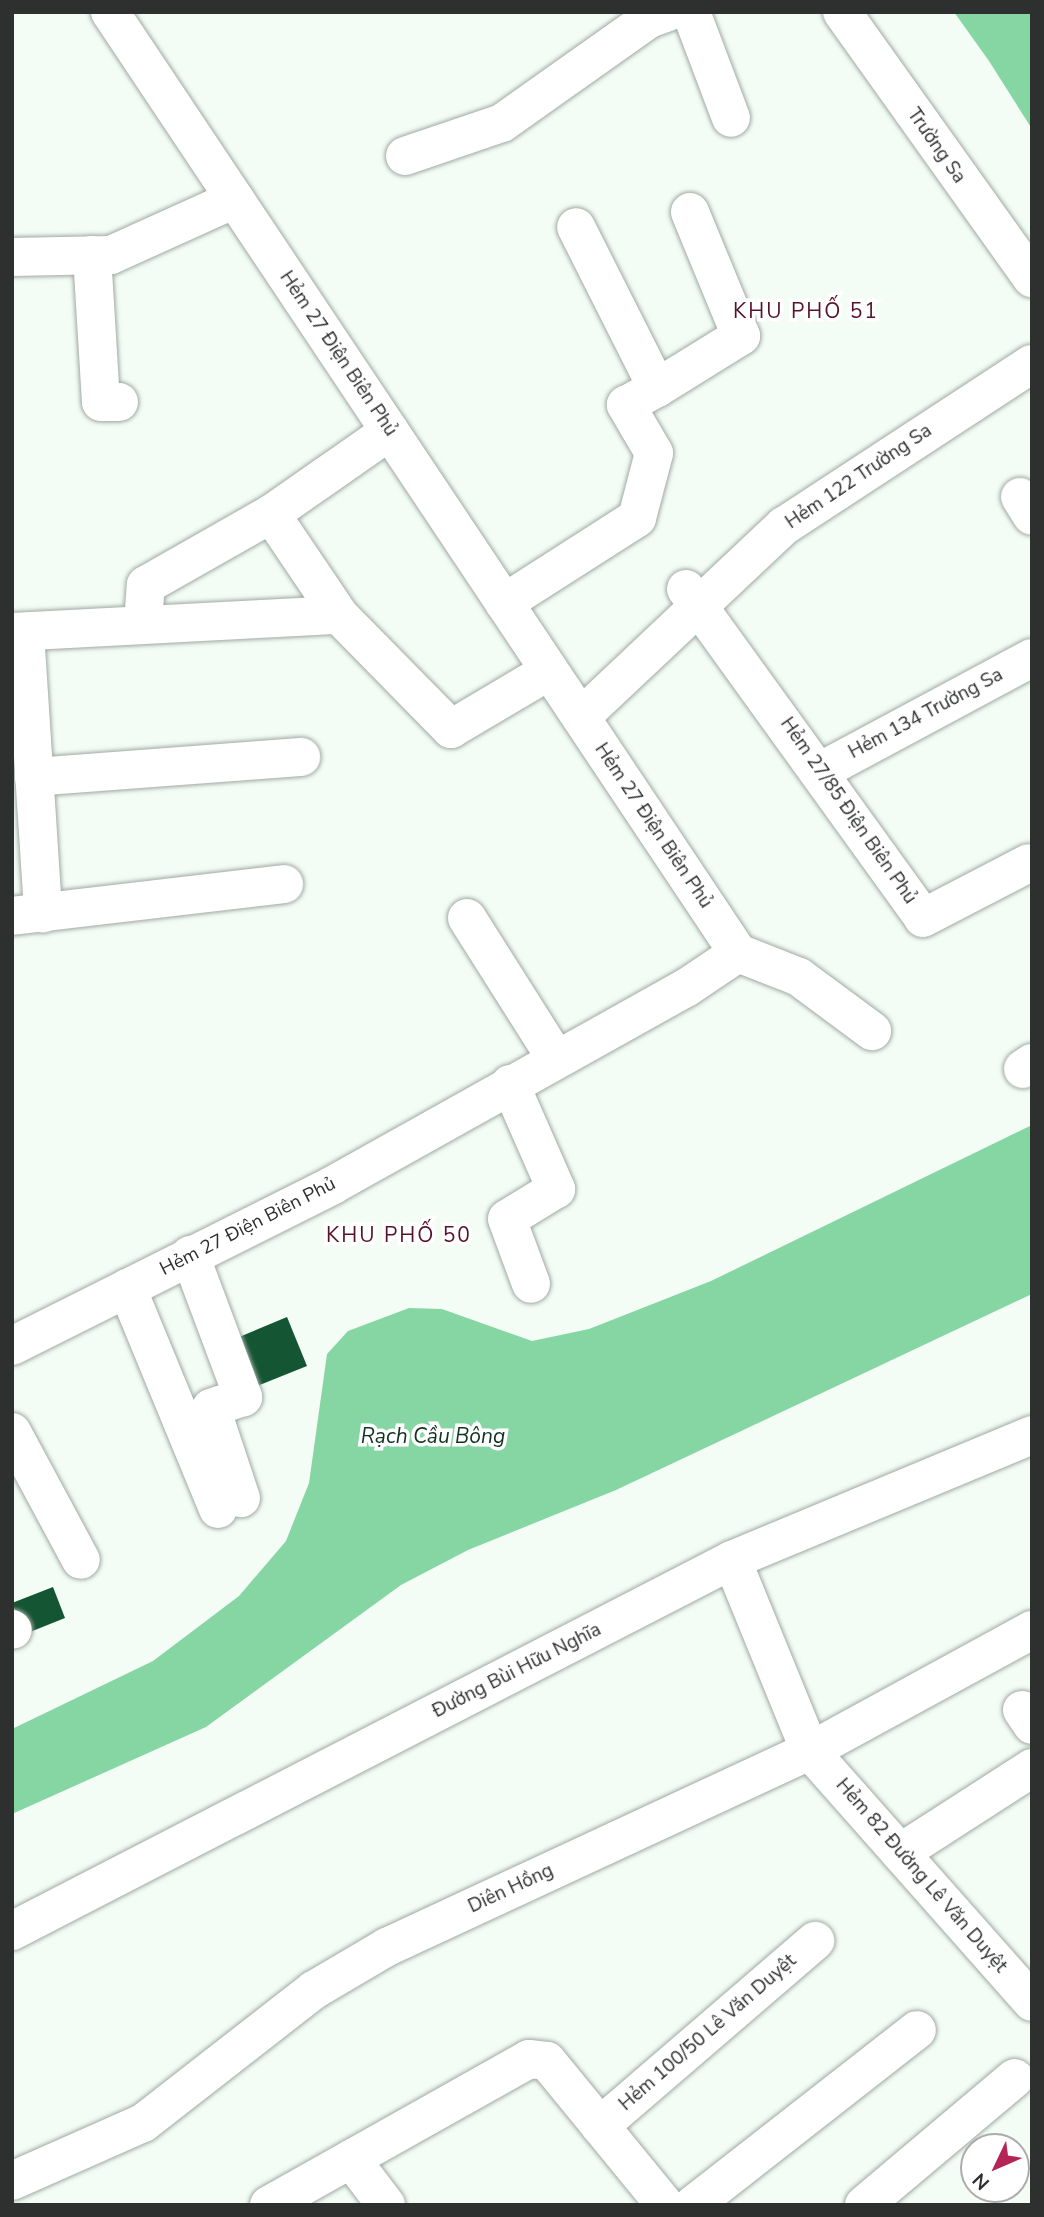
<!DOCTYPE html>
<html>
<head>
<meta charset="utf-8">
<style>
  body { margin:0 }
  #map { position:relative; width:1044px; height:2217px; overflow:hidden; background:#f3fdf6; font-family:"Nunito Sans",sans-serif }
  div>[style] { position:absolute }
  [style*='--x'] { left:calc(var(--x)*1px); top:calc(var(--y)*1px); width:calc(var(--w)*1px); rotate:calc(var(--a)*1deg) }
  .water>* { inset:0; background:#85d6a3 }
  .building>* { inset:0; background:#145533 }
  .roads { filter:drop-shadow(0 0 2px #a0a9a3) drop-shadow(0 0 2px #a0a9a3) }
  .minor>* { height:38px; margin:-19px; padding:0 19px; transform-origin:19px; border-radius:19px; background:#fff }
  span { translate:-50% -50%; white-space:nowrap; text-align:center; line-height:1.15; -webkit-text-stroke:7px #fff; paint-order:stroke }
  .street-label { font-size:19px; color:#2d302e }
  .neighbourhood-label { font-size:21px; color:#561229; letter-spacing:2px }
  .water-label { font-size:21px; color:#103420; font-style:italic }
  .frame { position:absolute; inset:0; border:14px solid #2d302e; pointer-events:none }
  .north { position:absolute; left:960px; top:2133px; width:70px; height:70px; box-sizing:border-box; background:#fff; border:2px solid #abacab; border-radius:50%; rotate:226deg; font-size:19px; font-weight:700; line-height:28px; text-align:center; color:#2d302e }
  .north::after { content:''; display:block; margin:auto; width:24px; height:32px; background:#b42558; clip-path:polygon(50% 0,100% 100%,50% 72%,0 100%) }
</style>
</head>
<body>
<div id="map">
  <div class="water">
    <div style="clip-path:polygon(954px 12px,1032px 12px,1032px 129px,989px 61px)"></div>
    <div style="clip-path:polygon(1032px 1125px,1032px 1294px,616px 1490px,468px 1550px,401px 1585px,206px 1727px,12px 1814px,12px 1729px,153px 1661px,239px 1596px,286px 1541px,309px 1483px,327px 1354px,348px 1331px,409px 1308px,442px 1309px,532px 1341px,589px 1329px,711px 1281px)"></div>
  </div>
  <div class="building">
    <div style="clip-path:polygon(287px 1317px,307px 1366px,252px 1388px,232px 1340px)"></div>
    <div style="clip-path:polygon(53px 1587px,65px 1618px,25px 1634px,12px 1603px)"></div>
  </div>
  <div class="roads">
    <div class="minor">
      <div style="--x:110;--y:12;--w:1131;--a:56.28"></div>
      <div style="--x:691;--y:12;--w:113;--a:69.3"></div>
      <div style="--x:842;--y:12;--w:327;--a:54.5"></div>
      <div style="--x:405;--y:156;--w:102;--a:-18.8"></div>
      <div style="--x:502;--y:123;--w:180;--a:-35.3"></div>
      <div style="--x:649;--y:19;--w:20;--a:-20"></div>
      <div style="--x:92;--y:255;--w:147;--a:86.5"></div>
      <div style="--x:101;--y:402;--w:18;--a:0"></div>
      <div style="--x:12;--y:257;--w:99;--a:-1.2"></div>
      <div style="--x:111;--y:255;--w:136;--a:-24.3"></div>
      <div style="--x:657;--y:388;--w:99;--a:-31.8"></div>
      <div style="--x:741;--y:336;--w:134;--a:-112.4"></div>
      <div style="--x:1020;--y:497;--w:22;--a:58"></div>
      <div style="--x:271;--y:514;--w:122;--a:56"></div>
      <div style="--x:686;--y:589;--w:405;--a:54.2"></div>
      <div style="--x:923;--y:918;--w:119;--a:-27.4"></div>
      <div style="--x:504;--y:603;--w:158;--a:-32.6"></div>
      <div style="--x:637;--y:518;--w:67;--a:-75.3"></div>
      <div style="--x:654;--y:453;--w:56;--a:-120.3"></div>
      <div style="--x:626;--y:405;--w:35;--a:-29"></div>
      <div style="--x:657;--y:388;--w:180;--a:-116.7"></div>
      <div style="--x:143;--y:624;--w:39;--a:-86"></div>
      <div style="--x:146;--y:585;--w:144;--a:-29.6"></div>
      <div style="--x:271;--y:514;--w:145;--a:-34.9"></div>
      <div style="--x:12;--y:632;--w:327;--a:-3"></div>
      <div style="--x:339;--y:615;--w:160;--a:45.5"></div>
      <div style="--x:451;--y:729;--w:114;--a:-30.6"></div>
      <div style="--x:25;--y:632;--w:282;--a:86.3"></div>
      <div style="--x:581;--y:717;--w:279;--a:-43.3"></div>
      <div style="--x:784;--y:526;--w:296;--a:-33.2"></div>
      <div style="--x:821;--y:771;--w:239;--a:-28.2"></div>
      <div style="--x:34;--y:777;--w:268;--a:-4.3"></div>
      <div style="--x:12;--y:916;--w:274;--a:-6.7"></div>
      <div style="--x:467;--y:918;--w:167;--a:57.7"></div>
      <div style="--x:738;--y:953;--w:66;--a:21.5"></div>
      <div style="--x:799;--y:977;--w:91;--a:36.5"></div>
      <div style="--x:1023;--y:1069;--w:11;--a:-34"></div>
      <div style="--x:510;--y:1084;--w:115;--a:66.3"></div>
      <div style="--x:556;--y:1189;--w:57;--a:148.5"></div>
      <div style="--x:507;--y:1219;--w:69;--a:69.7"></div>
      <div style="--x:190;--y:1255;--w:152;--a:69.5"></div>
      <div style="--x:243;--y:1397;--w:34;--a:161"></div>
      <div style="--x:211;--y:1408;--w:95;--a:71.6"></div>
      <div style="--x:127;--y:1288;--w:239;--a:67.6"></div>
      <div style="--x:12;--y:1346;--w:359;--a:-26.6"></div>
      <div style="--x:333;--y:1185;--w:404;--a:-29.2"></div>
      <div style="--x:686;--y:988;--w:63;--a:-33.9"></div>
      <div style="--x:12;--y:1432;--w:145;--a:61.7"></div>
      <div style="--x:732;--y:1560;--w:206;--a:67.8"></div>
      <div style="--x:810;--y:1751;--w:335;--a:48.5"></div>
      <div style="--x:12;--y:1629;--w:1;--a:45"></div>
      <div style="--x:1022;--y:1710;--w:18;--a:56"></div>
      <div style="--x:900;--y:1853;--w:157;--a:-32.8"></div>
      <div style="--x:12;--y:1931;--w:810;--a:-27.26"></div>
      <div style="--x:732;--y:1560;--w:325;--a:-22.6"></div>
      <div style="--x:600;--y:2126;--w:284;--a:-40.7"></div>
      <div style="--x:351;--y:2159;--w:58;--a:52.7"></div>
      <div style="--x:12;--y:2181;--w:143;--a:-23.9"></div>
      <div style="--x:143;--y:2123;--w:217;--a:-37.9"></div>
      <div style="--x:314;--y:1990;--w:85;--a:-30.5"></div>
      <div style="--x:387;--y:1947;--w:466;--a:-24.9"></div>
      <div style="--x:810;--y:1751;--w:253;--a:-28.6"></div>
      <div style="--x:269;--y:2205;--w:298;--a:-29.3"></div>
      <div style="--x:529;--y:2059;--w:18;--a:6"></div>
      <div style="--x:547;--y:2061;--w:186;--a:50.7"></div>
      <div style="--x:693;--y:2205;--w:284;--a:-38"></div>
      <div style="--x:864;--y:2205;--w:197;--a:-40.1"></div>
    </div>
  </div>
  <div class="street-label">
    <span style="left:936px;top:146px;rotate:55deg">Trường Sa</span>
    <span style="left:338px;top:354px;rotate:56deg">Hẻm 27 Điện Biên Phủ</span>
    <span style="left:859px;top:477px;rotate:-34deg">Hẻm 122 Trường Sa</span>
    <span style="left:926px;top:714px;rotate:-28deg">Hẻm 134 Trường Sa</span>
    <span style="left:848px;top:811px;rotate:55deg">Hẻm 27/85 Điện Biên Phủ</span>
    <span style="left:653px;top:826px;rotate:56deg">Hẻm 27 Điện Biên Phủ</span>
    <span style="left:248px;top:1227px;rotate:-27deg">Hẻm 27 Điện Biên Phủ</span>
    <span style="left:517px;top:1671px;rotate:-27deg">Đường Bùi Hữu Nghĩa</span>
    <span style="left:921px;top:1876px;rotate:49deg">Hẻm 82 Đường Lê Văn Duyệt</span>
    <span style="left:511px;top:1889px;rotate:-25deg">Diên Hồng</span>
    <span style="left:708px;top:2033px;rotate:-41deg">Hẻm 100/50 Lê Văn Duyệt</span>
  </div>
  <div class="neighbourhood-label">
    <span style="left:806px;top:311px">KHU PHỐ 51</span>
    <span style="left:399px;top:1235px">KHU PHỐ 50</span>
  </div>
  <div class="water-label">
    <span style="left:433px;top:1436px">Rạch Cầu Bông</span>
  </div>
  <div class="frame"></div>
  <div class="north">N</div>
</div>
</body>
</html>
